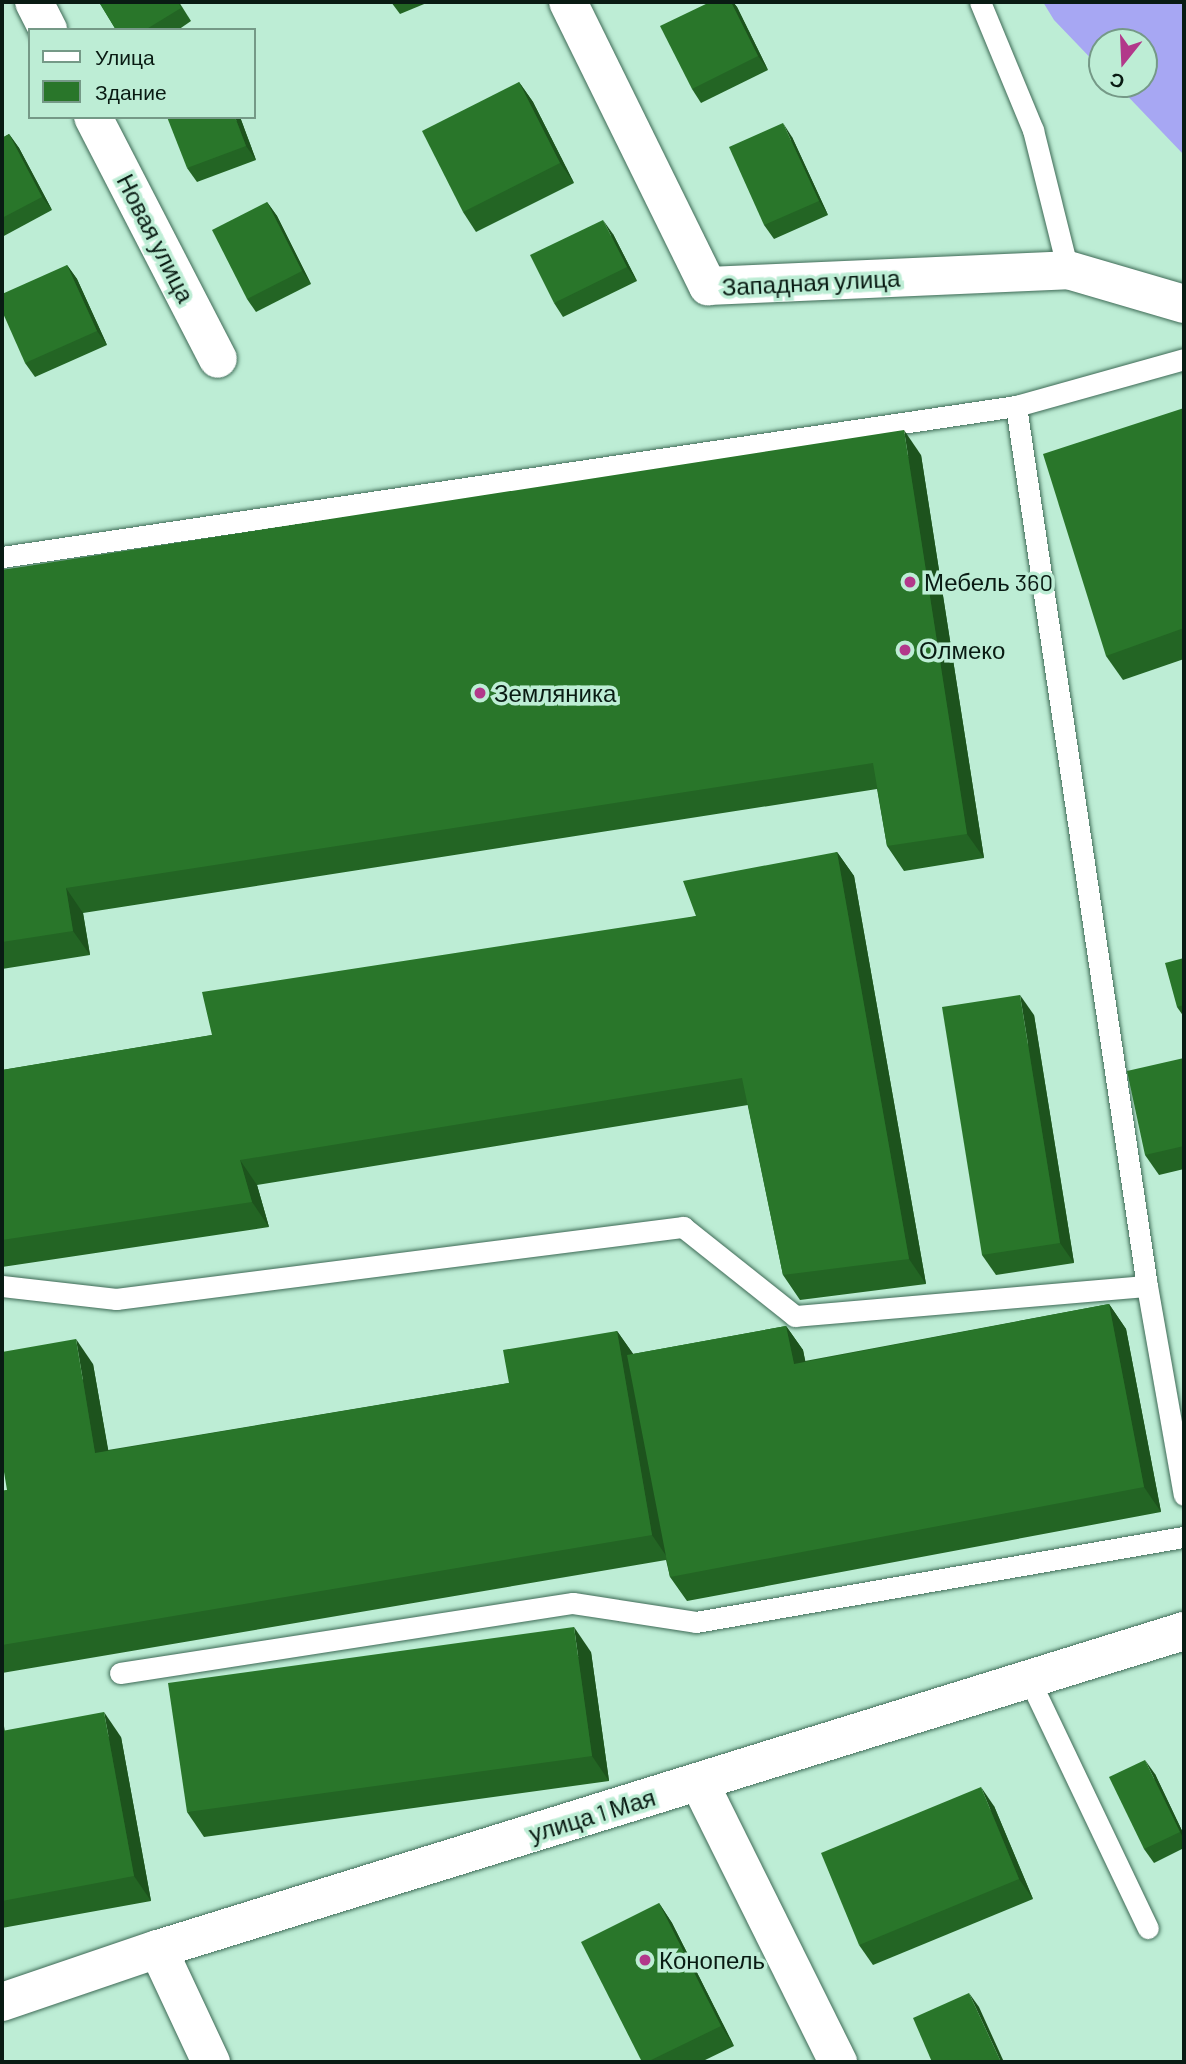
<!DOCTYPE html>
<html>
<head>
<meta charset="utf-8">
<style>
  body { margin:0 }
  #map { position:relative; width:1186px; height:2064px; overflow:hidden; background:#bdedd5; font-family:Barlow,sans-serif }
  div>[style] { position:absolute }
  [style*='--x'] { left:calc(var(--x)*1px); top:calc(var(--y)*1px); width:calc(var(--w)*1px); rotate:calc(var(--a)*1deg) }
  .forest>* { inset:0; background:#a7a7f3 }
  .roads { filter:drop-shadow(0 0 2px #3e6a56) drop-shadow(0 0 2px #3e6a56) }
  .lane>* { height:21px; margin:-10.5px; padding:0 10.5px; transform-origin:10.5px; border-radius:10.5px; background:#fff }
  .street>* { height:38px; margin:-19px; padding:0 19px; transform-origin:19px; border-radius:19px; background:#fff }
  .secondary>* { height:38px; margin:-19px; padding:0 19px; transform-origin:19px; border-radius:19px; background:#fff }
  .wall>* { inset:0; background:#236524 }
  .shaded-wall>* { inset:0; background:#1d531d }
  .building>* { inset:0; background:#29762a }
  .dots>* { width:19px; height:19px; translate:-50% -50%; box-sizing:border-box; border:4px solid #bdedd5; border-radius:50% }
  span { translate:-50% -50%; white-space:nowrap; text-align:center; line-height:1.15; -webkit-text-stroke:7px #bdedd5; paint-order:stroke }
  .street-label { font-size:24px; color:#091b13 }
  .poi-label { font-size:24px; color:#091b13 }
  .left { translate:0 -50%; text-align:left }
  .frame { position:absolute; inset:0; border:4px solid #091b13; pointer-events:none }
  .legend { position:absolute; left:28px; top:28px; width:228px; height:91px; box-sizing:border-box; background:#bdedd5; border:2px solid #759987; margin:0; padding:9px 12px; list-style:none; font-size:21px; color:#091b13 }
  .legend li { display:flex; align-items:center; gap:14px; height:35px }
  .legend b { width:35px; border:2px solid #759987 }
  .north { position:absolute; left:1088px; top:28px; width:70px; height:70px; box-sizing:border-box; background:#bdedd5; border:2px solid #759987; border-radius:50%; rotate:198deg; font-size:19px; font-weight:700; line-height:28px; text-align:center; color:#091b13 }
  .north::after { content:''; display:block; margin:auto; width:24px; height:32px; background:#b2388a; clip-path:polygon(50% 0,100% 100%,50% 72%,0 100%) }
</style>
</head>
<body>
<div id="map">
  <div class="forest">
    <div style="clip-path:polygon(1043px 2px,1184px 2px,1184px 155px,1116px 84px,1144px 84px,1144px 42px,1102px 42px,1102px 70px,1054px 20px)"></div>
  </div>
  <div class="roads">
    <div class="lane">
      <div style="--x:980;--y:2;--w:139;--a:67.5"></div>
      <div style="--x:1033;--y:130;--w:144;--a:76"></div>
      <div style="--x:2;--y:557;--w:1025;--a:-8.47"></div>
      <div style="--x:1016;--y:406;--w:174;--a:-15.6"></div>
      <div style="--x:2;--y:1286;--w:115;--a:6.5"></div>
      <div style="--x:116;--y:1299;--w:572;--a:-7.24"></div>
      <div style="--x:683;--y:1227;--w:143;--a:38.5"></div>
      <div style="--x:795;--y:1316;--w:353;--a:-4.9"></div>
      <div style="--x:1147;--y:1286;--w:890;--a:-98.47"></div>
      <div style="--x:1147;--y:1286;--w:212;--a:80"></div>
      <div style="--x:120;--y:1673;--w:458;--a:-8.8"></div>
      <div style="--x:573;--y:1603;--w:124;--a:8.8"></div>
      <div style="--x:696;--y:1622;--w:495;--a:-9.9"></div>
      <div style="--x:1029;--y:1679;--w:276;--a:64.5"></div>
    </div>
    <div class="street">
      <div style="--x:34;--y:2;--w:31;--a:63"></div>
      <div style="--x:568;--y:2;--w:317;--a:63.8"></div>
      <div style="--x:708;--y:286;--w:360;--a:-2.5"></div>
      <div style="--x:1068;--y:270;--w:121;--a:16.3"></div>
      <div style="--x:93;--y:117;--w:272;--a:62.7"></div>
      <div style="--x:699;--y:1782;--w:313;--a:63.6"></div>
      <div style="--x:158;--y:1949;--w:125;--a:64.9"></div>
    </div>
    <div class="secondary">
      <div style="--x:2;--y:2002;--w:165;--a:-18.8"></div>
      <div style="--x:158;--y:1949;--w:1074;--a:-17.22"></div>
    </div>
  </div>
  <div class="wall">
    <div style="clip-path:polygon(99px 2px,179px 2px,191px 21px,178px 30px,116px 30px)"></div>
    <div style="clip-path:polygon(391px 2px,429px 2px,400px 14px)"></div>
    <div style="clip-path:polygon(710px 2px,733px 2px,737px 7px,768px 70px,701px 103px,692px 89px)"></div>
    <div style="clip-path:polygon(519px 82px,533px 102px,574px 183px,476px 232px,463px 212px)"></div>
    <div style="clip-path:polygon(240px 117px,256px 160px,197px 182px,187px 168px)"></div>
    <div style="clip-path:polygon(9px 134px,19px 148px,52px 210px,2px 237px,2px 138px)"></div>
    <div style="clip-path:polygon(792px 137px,828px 215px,774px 239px,764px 225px)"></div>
    <div style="clip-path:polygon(267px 202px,277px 216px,311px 284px,256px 312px,247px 299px)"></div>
    <div style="clip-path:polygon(613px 234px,637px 281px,563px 317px,554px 303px)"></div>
    <div style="clip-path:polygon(67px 265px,77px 279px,107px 345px,35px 377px,25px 363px)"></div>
    <div style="clip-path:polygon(1184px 408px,1184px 659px,1123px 680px,1106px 656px)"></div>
    <div style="clip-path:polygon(921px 455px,984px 858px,904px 871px,887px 846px,877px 789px,83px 913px,90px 955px,2px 969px,2px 570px)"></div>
    <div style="clip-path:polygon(837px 852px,854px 876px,926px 1284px,800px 1300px,783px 1275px,748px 1105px,257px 1185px,269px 1227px,2px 1267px,2px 1070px,212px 1035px,696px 916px)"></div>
    <div style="clip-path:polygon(1184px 958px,1184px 1017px,1177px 1007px)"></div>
    <div style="clip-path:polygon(1034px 1015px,1074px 1263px,996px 1275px,982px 1255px)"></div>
    <div style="clip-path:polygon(1184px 1058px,1184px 1169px,1159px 1175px,1145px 1155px)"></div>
    <div style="clip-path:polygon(1109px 1304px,1126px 1329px,1161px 1512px,687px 1601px,670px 1577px,666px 1560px,2px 1673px,2px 1491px,7px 1490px,93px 1364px,108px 1450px,509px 1383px,617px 1331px,633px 1354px,786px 1326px,803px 1350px,805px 1361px)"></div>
    <div style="clip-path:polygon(591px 1652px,609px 1781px,204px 1837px,187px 1812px)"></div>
    <div style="clip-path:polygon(2px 1719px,4px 1731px,121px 1737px,151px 1901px,2px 1928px)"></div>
    <div style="clip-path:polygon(1155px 1774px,1184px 1835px,1184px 1848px,1154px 1863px,1144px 1849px)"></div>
    <div style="clip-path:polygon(994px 1806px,1033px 1899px,873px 1965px,859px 1945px)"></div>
    <div style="clip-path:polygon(659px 1903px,672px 1923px,734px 2046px,701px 2062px,642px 2062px)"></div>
  </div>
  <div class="shaded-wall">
    <div style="clip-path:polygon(731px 2px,733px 2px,737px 7px,768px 70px,758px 56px)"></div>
    <div style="clip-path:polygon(519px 82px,533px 102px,574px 183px,560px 163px)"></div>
    <div style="clip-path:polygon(235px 117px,240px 117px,256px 160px,246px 146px)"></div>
    <div style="clip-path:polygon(783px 123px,792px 137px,828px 215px,819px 201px)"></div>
    <div style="clip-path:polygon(9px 134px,19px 148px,52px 210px,42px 197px)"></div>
    <div style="clip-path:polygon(267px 202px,277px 216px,311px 284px,302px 271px)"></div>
    <div style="clip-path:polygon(603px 220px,613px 234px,637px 281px,627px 267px)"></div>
    <div style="clip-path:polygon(67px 265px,77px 279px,107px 345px,97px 331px)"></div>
    <div style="clip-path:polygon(904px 430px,921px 455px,984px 858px,967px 834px)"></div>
    <div style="clip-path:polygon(837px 852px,854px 876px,926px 1284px,909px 1259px)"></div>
    <div style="clip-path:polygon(66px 888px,83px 913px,90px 955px,73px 931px)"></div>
    <div style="clip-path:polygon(1020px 995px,1034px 1015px,1074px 1263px,1060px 1243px)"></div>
    <div style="clip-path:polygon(240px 1160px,257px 1185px,269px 1227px,252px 1202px)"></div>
    <div style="clip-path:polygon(1109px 1304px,1126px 1329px,1161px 1512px,1144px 1487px)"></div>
    <div style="clip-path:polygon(786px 1326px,803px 1350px,811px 1388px,794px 1364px)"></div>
    <div style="clip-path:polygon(617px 1331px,634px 1355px,669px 1560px,652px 1535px)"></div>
    <div style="clip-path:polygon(76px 1339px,93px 1364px,113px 1477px,95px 1453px)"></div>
    <div style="clip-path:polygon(574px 1627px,591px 1652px,609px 1781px,592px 1756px)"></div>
    <div style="clip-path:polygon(104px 1712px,121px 1737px,151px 1901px,134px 1876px)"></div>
    <div style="clip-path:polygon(2px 1719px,3px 1720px,9px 1758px,2px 1747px)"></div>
    <div style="clip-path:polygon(1145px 1760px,1155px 1774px,1184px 1835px,1184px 1839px,1180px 1832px)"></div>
    <div style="clip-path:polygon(981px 1787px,994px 1806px,1033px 1899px,1019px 1879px)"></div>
    <div style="clip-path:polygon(659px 1903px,672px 1923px,734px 2046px,721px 2026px)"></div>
    <div style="clip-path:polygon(969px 1993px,979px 2007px,1004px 2062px,1001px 2062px)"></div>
  </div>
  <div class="building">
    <div style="clip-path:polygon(99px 2px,178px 2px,181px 8px,145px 30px,116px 30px)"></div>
    <div style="clip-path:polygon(710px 2px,731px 2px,758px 56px,692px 89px,660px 26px)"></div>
    <div style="clip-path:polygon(519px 82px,560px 163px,463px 212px,422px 131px)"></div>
    <div style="clip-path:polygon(167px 117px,235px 117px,246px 146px,187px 168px)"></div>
    <div style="clip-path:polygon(783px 123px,819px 201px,764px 225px,729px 147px)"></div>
    <div style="clip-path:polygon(9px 134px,42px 197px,2px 218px,2px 138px)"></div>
    <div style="clip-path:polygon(267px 202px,302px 271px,247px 299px,212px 230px)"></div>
    <div style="clip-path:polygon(603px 220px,627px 267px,554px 303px,530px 255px)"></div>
    <div style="clip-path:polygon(67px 265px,97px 331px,25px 363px,2px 311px,2px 294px)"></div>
    <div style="clip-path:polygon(1184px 408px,1184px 628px,1106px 656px,1043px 454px)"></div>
    <div style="clip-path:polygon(904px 430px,967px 834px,887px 846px,873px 763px,66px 888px,73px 931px,2px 942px,2px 570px)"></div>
    <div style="clip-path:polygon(837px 852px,909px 1259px,783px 1275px,742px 1078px,240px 1160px,252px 1202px,2px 1240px,2px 1070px,212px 1035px,202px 992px,696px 916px,683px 881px)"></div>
    <div style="clip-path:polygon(1184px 958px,1184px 1005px,1177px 1007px,1165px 963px)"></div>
    <div style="clip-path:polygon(1020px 995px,1060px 1243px,982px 1255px,942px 1007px)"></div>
    <div style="clip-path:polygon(1184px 1058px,1184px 1146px,1145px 1155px,1127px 1071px)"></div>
    <div style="clip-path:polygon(1109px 1304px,1144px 1487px,670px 1577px,627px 1355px,786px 1326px,794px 1364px)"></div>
    <div style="clip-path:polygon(617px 1331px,652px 1535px,2px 1645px,2px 1491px,7px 1490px,2px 1460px,2px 1352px,76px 1339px,95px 1453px,509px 1383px,503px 1350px)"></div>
    <div style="clip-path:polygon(574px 1627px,592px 1756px,187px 1812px,168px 1683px)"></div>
    <div style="clip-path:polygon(104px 1712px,134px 1876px,2px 1901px,2px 1731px)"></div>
    <div style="clip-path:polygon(1145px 1760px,1180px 1832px,1144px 1849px,1109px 1777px)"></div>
    <div style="clip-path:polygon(981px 1787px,1019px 1879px,859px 1945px,821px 1853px)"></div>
    <div style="clip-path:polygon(659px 1903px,721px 2026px,647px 2062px,642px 2062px,581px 1942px)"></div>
    <div style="clip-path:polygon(969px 1993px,1001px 2062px,932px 2062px,913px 2018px)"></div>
  </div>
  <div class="dots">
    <div style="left:910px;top:582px;background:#b2388a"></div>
    <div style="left:905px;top:650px;background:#b2388a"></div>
    <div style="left:480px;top:693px;background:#b2388a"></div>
    <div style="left:645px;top:1960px;background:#b2388a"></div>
  </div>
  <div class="street-label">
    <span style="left:156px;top:238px;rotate:63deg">Новая улица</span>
    <span style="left:811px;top:282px;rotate:-3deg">Западная улица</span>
    <span style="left:592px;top:1815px;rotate:-17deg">улица 1 Мая</span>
  </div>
  <div class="poi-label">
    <span class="left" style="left:924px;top:582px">Мебель 360</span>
    <span class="left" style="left:919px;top:650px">Олмеко</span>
    <span class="left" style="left:494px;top:693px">Земляника</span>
    <span class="left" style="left:659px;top:1960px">Конопель</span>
  </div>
  <div class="frame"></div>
  <ul class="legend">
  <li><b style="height:9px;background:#fff"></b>Улица</li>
  <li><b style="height:19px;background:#29762a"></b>Здание</li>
  </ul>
  <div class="north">С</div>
</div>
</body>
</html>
